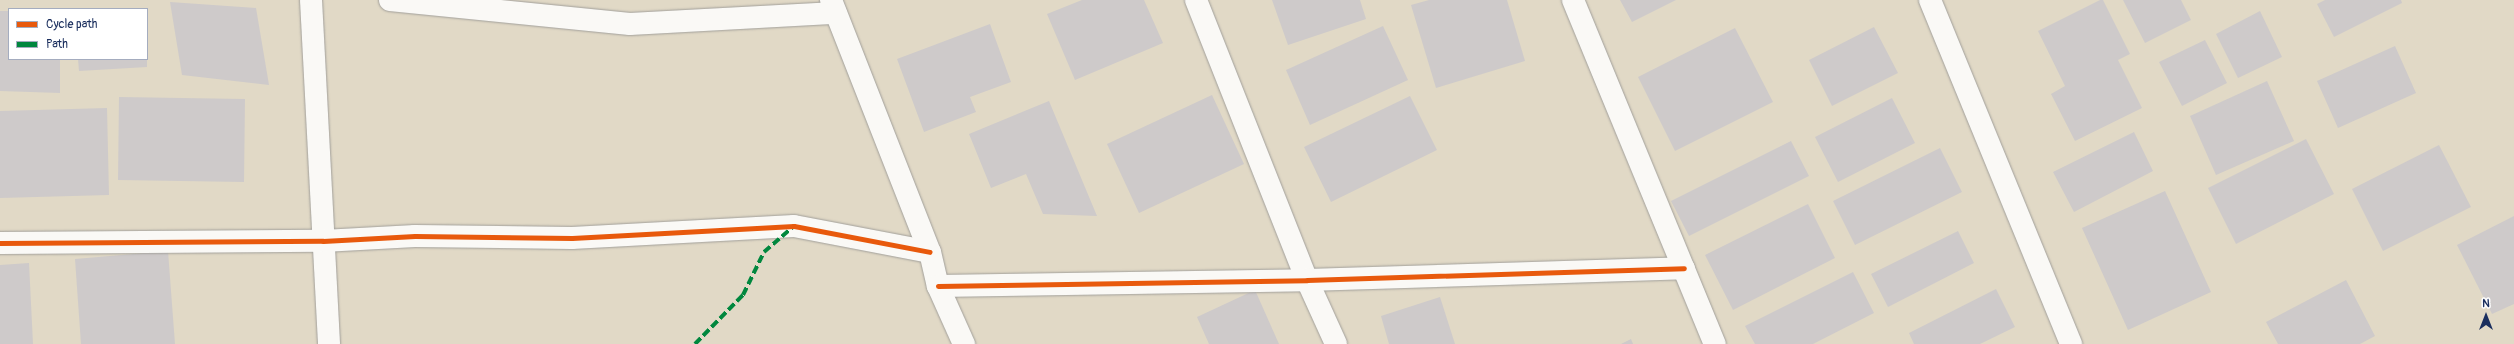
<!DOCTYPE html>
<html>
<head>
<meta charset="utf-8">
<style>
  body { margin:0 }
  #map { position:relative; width:2514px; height:344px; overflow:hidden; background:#e1d9c6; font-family:Pangolin,sans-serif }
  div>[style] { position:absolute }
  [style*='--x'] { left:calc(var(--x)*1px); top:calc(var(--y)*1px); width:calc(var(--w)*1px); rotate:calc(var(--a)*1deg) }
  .building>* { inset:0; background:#cecaca }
  .roads { filter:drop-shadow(0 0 1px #a19f9a) drop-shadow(0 0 1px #a19f9a) }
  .street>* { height:22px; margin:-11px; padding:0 11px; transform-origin:11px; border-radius:11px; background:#faf9f6 }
  .quiet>* { height:4px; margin-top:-2px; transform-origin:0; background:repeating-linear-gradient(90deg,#00873e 0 8px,transparent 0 12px) }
  .cycleway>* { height:5px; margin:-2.5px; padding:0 2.5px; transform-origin:2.5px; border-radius:2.5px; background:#e8590c }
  span { translate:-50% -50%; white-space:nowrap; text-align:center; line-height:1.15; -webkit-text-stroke:3px #fff; paint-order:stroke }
  .legend { position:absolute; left:8px; top:8px; width:140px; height:52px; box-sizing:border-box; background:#fff; border:1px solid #a4acbf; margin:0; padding:5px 7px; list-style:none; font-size:12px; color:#1b2f5e }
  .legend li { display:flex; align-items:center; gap:8px; height:20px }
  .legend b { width:20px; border:1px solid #a4acbf }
  .north { position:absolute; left:2466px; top:296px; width:40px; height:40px; -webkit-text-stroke:3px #fff; paint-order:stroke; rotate:0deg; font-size:11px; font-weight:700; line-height:16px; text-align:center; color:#1b2f5e }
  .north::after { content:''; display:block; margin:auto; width:14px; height:18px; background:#1b2f5e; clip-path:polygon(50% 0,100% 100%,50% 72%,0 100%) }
</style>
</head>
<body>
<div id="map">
  <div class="building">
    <div style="clip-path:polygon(1082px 0,1144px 0,1163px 43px,1075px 80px,1047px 14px)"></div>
    <div style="clip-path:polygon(1272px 0,1360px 0,1366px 19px,1288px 45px)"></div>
    <div style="clip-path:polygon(1429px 0,1507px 0,1525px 61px,1436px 88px,1411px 5px)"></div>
    <div style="clip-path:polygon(1620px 0,1676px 0,1632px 22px)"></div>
    <div style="clip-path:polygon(2100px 0,2103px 0,2130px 54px,2118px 60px,2142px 108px,2075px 141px,2051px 94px,2065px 86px,2038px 31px)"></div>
    <div style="clip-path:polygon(2123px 0,2181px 0,2191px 20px,2145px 43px)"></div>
    <div style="clip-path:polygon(2325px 0,2401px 0,2402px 3px,2334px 37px,2317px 4px)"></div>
    <div style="clip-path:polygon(170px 2px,256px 8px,269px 85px,182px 75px)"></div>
    <div style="clip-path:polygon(0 11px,9px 11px,9px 59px,60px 59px,60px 93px,0 91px)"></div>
    <div style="clip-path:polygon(2260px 11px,2282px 57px,2238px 78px,2216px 34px)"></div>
    <div style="clip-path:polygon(990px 24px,1011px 82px,970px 97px,976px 112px,924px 132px,897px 59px)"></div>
    <div style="clip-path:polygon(1383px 26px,1408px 80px,1310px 125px,1286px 70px)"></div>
    <div style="clip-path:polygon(1874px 27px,1898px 73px,1832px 106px,1809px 60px)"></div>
    <div style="clip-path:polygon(1735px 28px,1773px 102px,1675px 151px,1638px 77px)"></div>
    <div style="clip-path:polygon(2205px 40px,2227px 83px,2182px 106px,2159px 62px)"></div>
    <div style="clip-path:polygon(2395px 46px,2416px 93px,2338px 128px,2317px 81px)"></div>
    <div style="clip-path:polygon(78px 59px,147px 59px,147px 67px,79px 71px)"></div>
    <div style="clip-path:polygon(2267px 81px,2294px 141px,2216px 175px,2190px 116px)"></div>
    <div style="clip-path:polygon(1212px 95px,1244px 164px,1139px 213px,1107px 144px)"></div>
    <div style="clip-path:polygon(1410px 96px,1437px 150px,1331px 202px,1304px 147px)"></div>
    <div style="clip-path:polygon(119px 97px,245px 99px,244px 182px,118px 180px)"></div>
    <div style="clip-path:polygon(1892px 98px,1915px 143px,1838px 182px,1815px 137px)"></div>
    <div style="clip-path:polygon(1049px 101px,1097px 216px,1043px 214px,1026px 174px,991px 188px,969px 134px)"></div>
    <div style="clip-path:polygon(107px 108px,109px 195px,0 198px,0 111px)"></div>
    <div style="clip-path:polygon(2134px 132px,2153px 171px,2074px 212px,2053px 172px)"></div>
    <div style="clip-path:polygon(2306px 139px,2334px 194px,2236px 244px,2208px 188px)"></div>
    <div style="clip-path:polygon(1791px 141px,1809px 176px,1689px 236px,1671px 201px)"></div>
    <div style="clip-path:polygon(2439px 145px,2471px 207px,2383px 251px,2352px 189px)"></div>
    <div style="clip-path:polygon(1940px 148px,1962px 192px,1855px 245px,1833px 201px)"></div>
    <div style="clip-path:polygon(2165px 191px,2211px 292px,2128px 330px,2082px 228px)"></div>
    <div style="clip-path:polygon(1808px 204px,1835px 258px,1733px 310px,1705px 255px)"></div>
    <div style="clip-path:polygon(2514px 216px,2514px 304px,2492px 314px,2457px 245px)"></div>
    <div style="clip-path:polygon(1958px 231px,1974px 263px,1888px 307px,1871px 274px)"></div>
    <div style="clip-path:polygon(168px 251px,175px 344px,81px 344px,75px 259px)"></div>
    <div style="clip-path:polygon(29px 263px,33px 344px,0 344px,0 265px)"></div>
    <div style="clip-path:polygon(1853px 272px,1874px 313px,1813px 344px,1755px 344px,1745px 326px)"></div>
    <div style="clip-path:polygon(2346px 280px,2375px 336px,2360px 344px,2278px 344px,2266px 322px)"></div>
    <div style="clip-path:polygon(1996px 289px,2015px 327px,1980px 344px,1914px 344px,1909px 333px)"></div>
    <div style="clip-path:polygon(1255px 290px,1279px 344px,1209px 344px,1197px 317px)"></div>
    <div style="clip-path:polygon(1440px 297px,1455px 344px,1389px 344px,1381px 316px)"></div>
    <div style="clip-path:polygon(1631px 339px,1633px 344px,1621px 344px)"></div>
  </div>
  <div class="roads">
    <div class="street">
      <div style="--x:311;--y:0;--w:344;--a:87"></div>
      <div style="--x:390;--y:0;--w:241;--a:5.7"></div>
      <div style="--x:630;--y:24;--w:206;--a:-3.1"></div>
      <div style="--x:831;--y:0;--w:271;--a:68.6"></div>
      <div style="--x:930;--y:252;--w:35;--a:77"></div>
      <div style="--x:938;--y:286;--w:64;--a:65.9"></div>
      <div style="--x:1196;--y:0;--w:301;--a:68.4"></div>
      <div style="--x:1307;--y:280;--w:70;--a:65.6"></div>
      <div style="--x:1573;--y:0;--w:372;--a:67.6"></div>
      <div style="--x:1930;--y:0;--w:372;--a:67.7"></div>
      <div style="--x:0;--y:243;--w:323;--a:-0.4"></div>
      <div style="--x:323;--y:241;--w:92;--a:-3.1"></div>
      <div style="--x:415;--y:236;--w:157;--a:0.7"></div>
      <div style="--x:572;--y:238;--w:222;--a:-3.1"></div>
      <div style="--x:794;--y:226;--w:138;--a:10.8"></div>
      <div style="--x:938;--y:286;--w:369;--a:-0.9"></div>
      <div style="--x:1307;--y:280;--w:377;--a:-1.8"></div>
    </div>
  </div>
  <div class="quiet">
    <div style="--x:695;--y:344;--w:69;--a:-45.6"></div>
    <div style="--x:743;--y:295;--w:48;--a:-64"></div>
    <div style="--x:764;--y:252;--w:40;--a:-41"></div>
  </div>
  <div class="cycleway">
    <div style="--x:0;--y:243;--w:323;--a:-0.4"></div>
    <div style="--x:323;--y:241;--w:92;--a:-3.1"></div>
    <div style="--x:415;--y:236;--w:157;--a:0.7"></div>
    <div style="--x:572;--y:238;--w:222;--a:-3.1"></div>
    <div style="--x:794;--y:226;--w:138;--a:10.8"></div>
    <div style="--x:938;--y:286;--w:369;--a:-0.9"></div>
    <div style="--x:1307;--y:280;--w:377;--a:-1.8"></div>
  </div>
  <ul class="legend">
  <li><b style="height:5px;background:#e8590c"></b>Cycle path</li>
  <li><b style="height:5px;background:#00873e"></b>Path</li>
  </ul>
  <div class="north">N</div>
</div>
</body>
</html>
